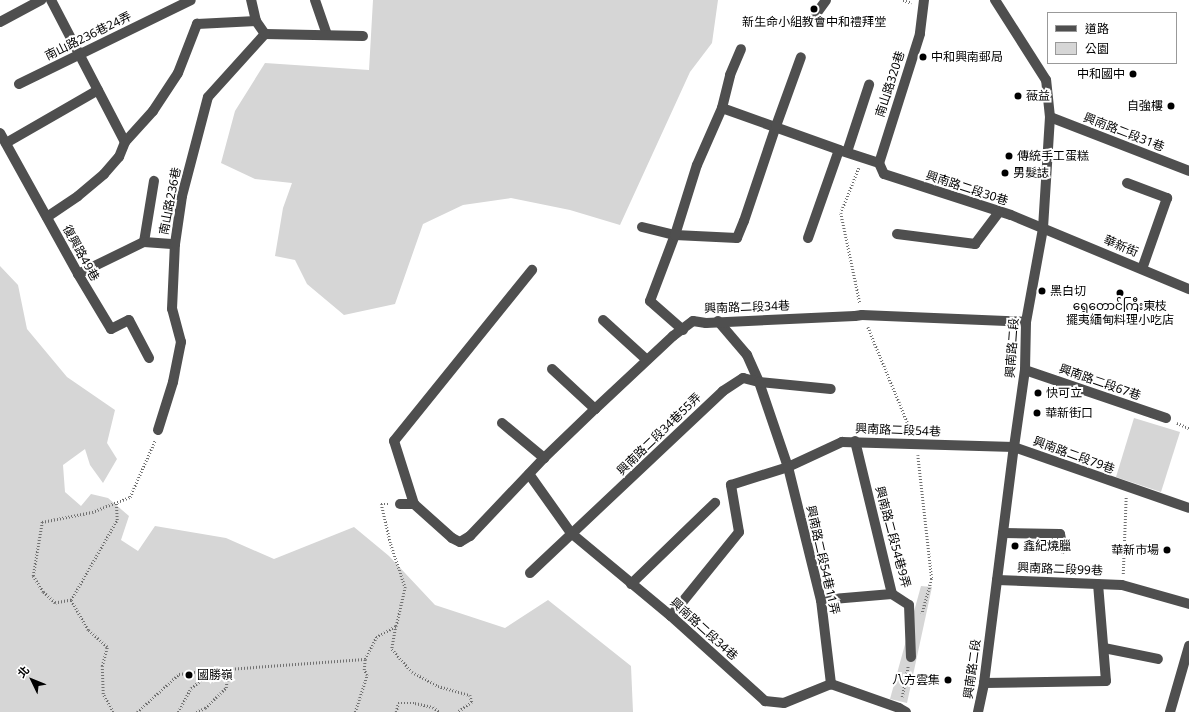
<!DOCTYPE html>
<html>
<head>
<meta charset="utf-8">
<style>
  body { margin:0 }
  #map { position:relative; width:1189px; height:712px; overflow:hidden; background:#fff; font-family:"Noto Sans","Noto Sans TC","Noto Sans Myanmar",sans-serif }
  div>[style] { position:absolute }
  [style*='--x'] { left:calc(var(--x)*1px); top:calc(var(--y)*1px); width:calc(var(--w)*1px); rotate:calc(var(--a)*1deg) }
  .green>* { inset:0; background:#d6d6d6 }
  .path>* { height:2.5px; margin-top:-1.25px; transform-origin:0; background:repeating-linear-gradient(90deg,#717171 0 1px,transparent 0 3px) }
  .minor>* { height:10px; margin:-5px; padding:0 5px; transform-origin:5px; border-radius:5px; background:#4f4f4f }
  .dots>* { width:11px; height:11px; translate:-50% -50%; box-sizing:border-box; border:2px solid #fff; border-radius:50% }
  span { translate:-50% -50%; white-space:nowrap; text-align:center; line-height:1.15; -webkit-text-stroke:4px #fff; paint-order:stroke }
  .poi-label { font-size:12px; color:#000 }
  .left { translate:0 -50%; text-align:left }
  .right { translate:-100% -50%; text-align:right }
  .street-label { font-size:12px; color:#000 }
  .legend { position:absolute; left:1047px; top:12px; width:130px; height:52px; box-sizing:border-box; background:#fff; border:1px solid #999; margin:0; padding:5px 7px; list-style:none; font-size:12px; color:#000 }
  .legend li { display:flex; align-items:center; gap:8px; height:20px }
  .legend b { width:20px; border:1px solid #999 }
  .north { position:absolute; left:12px; top:660px; width:40px; height:40px; -webkit-text-stroke:3px #fff; paint-order:stroke; rotate:313deg; font-size:11px; font-weight:700; line-height:16px; text-align:center; color:#000 }
  .north::after { content:''; display:block; margin:auto; width:14px; height:18px; background:#000; clip-path:polygon(50% 0,100% 100%,50% 72%,0 100%) }
</style>
</head>
<body>
<div id="map">
  <div class="green">
    <div style="clip-path:polygon(373px 0,718px 0,712px 43px,690px 72px,620px 225px,570px 210px,511px 198px,463px 205px,423px 224px,395px 304px,344px 315px,307px 284px,295px 260px,275px 256px,283px 208px,292px 183px,255px 179px,221px 163px,235px 111px,265px 63px,369px 70px)"></div>
    <div style="clip-path:polygon(0 266px,18px 285px,27px 329px,67px 377px,115px 410px,107px 443px,117px 459px,103px 483px,90px 465px,85px 449px,63px 465px,65px 492px,81px 506px,91px 494px,108px 498px,129px 516px,121px 540px,138px 551px,155px 526px,226px 538px,274px 559px,354px 527px,389px 556px,435px 605px,505px 628px,548px 600px,631px 666px,633px 712px,0 712px)"></div>
    <div style="clip-path:polygon(1134px 418px,1180px 432px,1161px 492px,1116px 477px)"></div>
    <div style="clip-path:polygon(921px 586px,932px 587px,907px 703px,890px 699px)"></div>
  </div>
  <div class="path">
    <div style="--x:903;--y:0;--w:9;--a:18"></div>
    <div style="--x:859;--y:168;--w:48;--a:111.8"></div>
    <div style="--x:841;--y:213;--w:92;--a:78.1"></div>
    <div style="--x:868;--y:327;--w:115;--a:67.5"></div>
    <div style="--x:1177;--y:423;--w:13;--a:23"></div>
    <div style="--x:918;--y:455;--w:125;--a:83.6"></div>
    <div style="--x:932;--y:579;--w:36;--a:106"></div>
    <div style="--x:1123;--y:574;--w:77;--a:-87.8"></div>
    <div style="--x:71;--y:600;--w:92;--a:-60.1"></div>
    <div style="--x:117;--y:520;--w:18;--a:-93"></div>
    <div style="--x:396;--y:626;--w:23;--a:100"></div>
    <div style="--x:392;--y:649;--w:30;--a:49"></div>
    <div style="--x:412;--y:672;--w:30;--a:28"></div>
    <div style="--x:438;--y:686;--w:33;--a:16"></div>
    <div style="--x:470;--y:695;--w:7;--a:74"></div>
    <div style="--x:472;--y:702;--w:17;--a:144"></div>
    <div style="--x:902;--y:697;--w:31;--a:-79"></div>
    <div style="--x:113;--y:712;--w:21;--a:-119"></div>
    <div style="--x:103;--y:694;--w:28;--a:-92"></div>
    <div style="--x:102;--y:666;--w:20;--a:-75"></div>
    <div style="--x:107;--y:647;--w:25;--a:-138"></div>
    <div style="--x:88;--y:630;--w:34;--a:-120"></div>
    <div style="--x:71;--y:600;--w:16;--a:169"></div>
    <div style="--x:55;--y:603;--w:16;--a:-137"></div>
    <div style="--x:43;--y:592;--w:19;--a:-122"></div>
    <div style="--x:33;--y:576;--w:55;--a:-80.5"></div>
    <div style="--x:42;--y:522;--w:51;--a:-11.3"></div>
    <div style="--x:92;--y:512;--w:41;--a:-21.5"></div>
    <div style="--x:130;--y:497;--w:62;--a:-66.3"></div>
    <div style="--x:137;--y:712;--w:57;--a:-42.1"></div>
    <div style="--x:179;--y:674;--w:35;--a:-7"></div>
    <div style="--x:178;--y:712;--w:27;--a:-62"></div>
    <div style="--x:191;--y:688;--w:29;--a:-38"></div>
    <div style="--x:214;--y:670;--w:151;--a:-4.2"></div>
    <div style="--x:196;--y:712;--w:10;--a:-24"></div>
    <div style="--x:205;--y:708;--w:29;--a:-44"></div>
    <div style="--x:226;--y:688;--w:19;--a:-84"></div>
    <div style="--x:355;--y:712;--w:39;--a:-72"></div>
    <div style="--x:367;--y:675;--w:6;--a:-121"></div>
    <div style="--x:364;--y:670;--w:11;--a:-85"></div>
    <div style="--x:365;--y:659;--w:25;--a:-63"></div>
    <div style="--x:376;--y:637;--w:23;--a:-29"></div>
    <div style="--x:396;--y:626;--w:39;--a:-77"></div>
    <div style="--x:405;--y:588;--w:47;--a:-108.4"></div>
    <div style="--x:390;--y:543;--w:40;--a:-103"></div>
    <div style="--x:381;--y:504;--w:8;--a:0"></div>
    <div style="--x:396;--y:712;--w:9;--a:-77"></div>
    <div style="--x:398;--y:703;--w:17;--a:0"></div>
    <div style="--x:415;--y:703;--w:18;--a:13"></div>
    <div style="--x:433;--y:707;--w:9;--a:36"></div>
  </div>
  <div class="minor">
    <div style="--x:51;--y:0;--w:160;--a:62.5"></div>
    <div style="--x:315;--y:0;--w:37;--a:71"></div>
    <div style="--x:924;--y:0;--w:34;--a:97"></div>
    <div style="--x:920;--y:34;--w:135;--a:107.6"></div>
    <div style="--x:879;--y:163;--w:12;--a:66"></div>
    <div style="--x:884;--y:174;--w:133;--a:17.9"></div>
    <div style="--x:1011;--y:215;--w:193;--a:22.6"></div>
    <div style="--x:816;--y:14;--w:17;--a:-54"></div>
    <div style="--x:0;--y:22;--w:47;--a:-28.2"></div>
    <div style="--x:265;--y:34;--w:98;--a:1.2"></div>
    <div style="--x:19;--y:84;--w:191;--a:-26"></div>
    <div style="--x:722;--y:108;--w:124;--a:19.7"></div>
    <div style="--x:839;--y:150;--w:42;--a:18"></div>
    <div style="--x:1050;--y:117;--w:149;--a:21.2"></div>
    <div style="--x:0;--y:133;--w:161;--a:61"></div>
    <div style="--x:78;--y:274;--w:64;--a:59"></div>
    <div style="--x:111;--y:329;--w:20;--a:-27"></div>
    <div style="--x:129;--y:320;--w:43;--a:62.2"></div>
    <div style="--x:6;--y:143;--w:106;--a:-29.9"></div>
    <div style="--x:847;--y:152;--w:71;--a:-71.8"></div>
    <div style="--x:1127;--y:183;--w:43;--a:20.6"></div>
    <div style="--x:1167;--y:198;--w:75;--a:109.4"></div>
    <div style="--x:47;--y:217;--w:37;--a:-34"></div>
    <div style="--x:78;--y:196;--w:34;--a:-40"></div>
    <div style="--x:104;--y:174;--w:23;--a:-49"></div>
    <div style="--x:119;--y:157;--w:16;--a:-68"></div>
    <div style="--x:125;--y:142;--w:42;--a:-47.9"></div>
    <div style="--x:153;--y:111;--w:45;--a:-56.7"></div>
    <div style="--x:178;--y:73;--w:53;--a:-68.8"></div>
    <div style="--x:197;--y:24;--w:59;--a:-2.9"></div>
    <div style="--x:642;--y:227;--w:34;--a:14"></div>
    <div style="--x:675;--y:235;--w:62;--a:2.8"></div>
    <div style="--x:737;--y:238;--w:18;--a:-68"></div>
    <div style="--x:744;--y:221;--w:100;--a:-71.4"></div>
    <div style="--x:776;--y:126;--w:73;--a:-70.1"></div>
    <div style="--x:897;--y:234;--w:79;--a:7.3"></div>
    <div style="--x:975;--y:244;--w:40;--a:-53"></div>
    <div style="--x:808;--y:238;--w:93;--a:-70.6"></div>
    <div style="--x:144;--y:242;--w:62;--a:-80.7"></div>
    <div style="--x:78;--y:274;--w:73;--a:-25.9"></div>
    <div style="--x:144;--y:242;--w:31;--a:4"></div>
    <div style="--x:603;--y:320;--w:59;--a:42.3"></div>
    <div style="--x:718;--y:321;--w:45;--a:49.5"></div>
    <div style="--x:747;--y:355;--w:30;--a:66"></div>
    <div style="--x:759;--y:382;--w:90;--a:71.2"></div>
    <div style="--x:788;--y:467;--w:137;--a:76.1"></div>
    <div style="--x:821;--y:600;--w:85;--a:83.2"></div>
    <div style="--x:683;--y:330;--w:44;--a:-138.7"></div>
    <div style="--x:650;--y:301;--w:71;--a:-69.3"></div>
    <div style="--x:675;--y:235;--w:73;--a:-72.6"></div>
    <div style="--x:697;--y:165;--w:62;--a:-66.3"></div>
    <div style="--x:722;--y:108;--w:34;--a:-76"></div>
    <div style="--x:730;--y:75;--w:28;--a:-67"></div>
    <div style="--x:552;--y:369;--w:59;--a:42.9"></div>
    <div style="--x:1025;--y:370;--w:149;--a:18.8"></div>
    <div style="--x:502;--y:423;--w:55;--a:39.8"></div>
    <div style="--x:158;--y:430;--w:50;--a:-72.6"></div>
    <div style="--x:173;--y:382;--w:41;--a:-78.7"></div>
    <div style="--x:181;--y:342;--w:34;--a:-105"></div>
    <div style="--x:172;--y:309;--w:65;--a:-87.4"></div>
    <div style="--x:175;--y:244;--w:49;--a:-81.7"></div>
    <div style="--x:182;--y:196;--w:102;--a:-75.3"></div>
    <div style="--x:208;--y:97;--w:85;--a:-47.9"></div>
    <div style="--x:265;--y:34;--w:16;--a:-125"></div>
    <div style="--x:256;--y:21;--w:22;--a:-103"></div>
    <div style="--x:855;--y:441;--w:157;--a:76.4"></div>
    <div style="--x:892;--y:594;--w:20;--a:33"></div>
    <div style="--x:909;--y:605;--w:52;--a:87.8"></div>
    <div style="--x:529;--y:474;--w:72;--a:54.6"></div>
    <div style="--x:571;--y:533;--w:130;--a:39.7"></div>
    <div style="--x:671;--y:616;--w:127;--a:42.1"></div>
    <div style="--x:765;--y:701;--w:19;--a:6"></div>
    <div style="--x:784;--y:703;--w:51;--a:-22"></div>
    <div style="--x:400;--y:504;--w:14;--a:0"></div>
    <div style="--x:414;--y:504;--w:51;--a:41.8"></div>
    <div style="--x:452;--y:538;--w:9;--a:27"></div>
    <div style="--x:460;--y:542;--w:12;--a:-31"></div>
    <div style="--x:470;--y:536;--w:108;--a:-46.5"></div>
    <div style="--x:544;--y:458;--w:71;--a:-43.9"></div>
    <div style="--x:595;--y:409;--w:107;--a:-43.1"></div>
    <div style="--x:673;--y:336;--w:25;--a:-37"></div>
    <div style="--x:693;--y:321;--w:13;--a:9"></div>
    <div style="--x:706;--y:323;--w:149;--a:-2.7"></div>
    <div style="--x:855;--y:316;--w:7;--a:-8"></div>
    <div style="--x:862;--y:315;--w:164;--a:2.4"></div>
    <div style="--x:414;--y:504;--w:66;--a:-107.6"></div>
    <div style="--x:394;--y:441;--w:220;--a:-51.1"></div>
    <div style="--x:1003;--y:533;--w:57;--a:1"></div>
    <div style="--x:1060;--y:534;--w:15;--a:79"></div>
    <div style="--x:530;--y:573;--w:265;--a:-43.3"></div>
    <div style="--x:723;--y:391;--w:24;--a:-33"></div>
    <div style="--x:743;--y:378;--w:16;--a:14"></div>
    <div style="--x:759;--y:382;--w:72;--a:5.6"></div>
    <div style="--x:997;--y:580;--w:125;--a:2.3"></div>
    <div style="--x:1122;--y:585;--w:70;--a:15.8"></div>
    <div style="--x:631;--y:584;--w:117;--a:-44"></div>
    <div style="--x:821;--y:600;--w:71;--a:-4.8"></div>
    <div style="--x:671;--y:616;--w:108;--a:-51"></div>
    <div style="--x:739;--y:532;--w:48;--a:-99.7"></div>
    <div style="--x:731;--y:485;--w:60;--a:-17.5"></div>
    <div style="--x:788;--y:467;--w:60;--a:-24.8"></div>
    <div style="--x:842;--y:442;--w:172;--a:1.7"></div>
    <div style="--x:1014;--y:447;--w:185;--a:19.2"></div>
    <div style="--x:1104;--y:648;--w:55;--a:11.5"></div>
    <div style="--x:984;--y:683;--w:122;--a:-0.9"></div>
    <div style="--x:1106;--y:681;--w:97;--a:-94.7"></div>
    <div style="--x:831;--y:684;--w:72;--a:19.4"></div>
    <div style="--x:899;--y:708;--w:8;--a:30"></div>
    <div style="--x:978;--y:712;--w:30;--a:-78"></div>
    <div style="--x:984;--y:683;--w:238;--a:-82.8"></div>
    <div style="--x:1014;--y:447;--w:78;--a:-81.9"></div>
    <div style="--x:1025;--y:370;--w:48;--a:-88.8"></div>
    <div style="--x:1026;--y:322;--w:96;--a:-79.7"></div>
    <div style="--x:1043;--y:228;--w:111;--a:-86.4"></div>
    <div style="--x:1050;--y:117;--w:37;--a:-96"></div>
    <div style="--x:1046;--y:80;--w:95;--a:-122.5"></div>
    <div style="--x:1170;--y:712;--w:69;--a:-73.9"></div>
  </div>
  <div class="dots">
    <div style="left:814px;top:9px;background:#000"></div>
    <div style="left:923px;top:57px;background:#000"></div>
    <div style="left:1133px;top:74px;background:#000"></div>
    <div style="left:1018px;top:96px;background:#000"></div>
    <div style="left:1171px;top:106px;background:#000"></div>
    <div style="left:1009px;top:156px;background:#000"></div>
    <div style="left:1005px;top:173px;background:#000"></div>
    <div style="left:1042px;top:291px;background:#000"></div>
    <div style="left:1120px;top:293px;background:#000"></div>
    <div style="left:1038px;top:393px;background:#000"></div>
    <div style="left:1037px;top:413px;background:#000"></div>
    <div style="left:1015px;top:546px;background:#000"></div>
    <div style="left:1167px;top:550px;background:#000"></div>
    <div style="left:189px;top:675px;background:#000"></div>
    <div style="left:948px;top:680px;background:#000"></div>
  </div>
  <div class="poi-label">
    <span style="left:814px;top:22px">新生命小組教會中和禮拜堂</span>
    <span class="left" style="left:931px;top:57px">中和興南郵局</span>
    <span class="right" style="left:1125px;top:74px">中和國中</span>
    <span class="left" style="left:1026px;top:96px">薇益</span>
    <span class="right" style="left:1163px;top:106px">自強樓</span>
    <span class="left" style="left:1017px;top:156px">傳統手工蛋糕</span>
    <span class="left" style="left:1013px;top:173px">男髮誌</span>
    <span class="left" style="left:1050px;top:291px">黑白切</span>
    <span style="left:1120px;top:313px">ရွှေတောင်ကြီး東枝<br>擺夷緬甸料理小吃店</span>
    <span class="left" style="left:1046px;top:393px">快可立</span>
    <span class="left" style="left:1045px;top:413px">華新街口</span>
    <span class="left" style="left:1023px;top:546px">鑫紀燒臘</span>
    <span class="right" style="left:1159px;top:550px">華新市場</span>
    <span class="left" style="left:197px;top:675px">國勝嶺</span>
    <span class="right" style="left:940px;top:680px">八方雲集</span>
  </div>
  <div class="street-label">
    <span style="left:88px;top:36px;rotate:-26deg">南山路236巷24弄</span>
    <span style="left:890px;top:84px;rotate:-72deg">南山路320巷</span>
    <span style="left:1124px;top:132px;rotate:21deg">興南路二段31巷</span>
    <span style="left:967px;top:188px;rotate:18deg">興南路二段30巷</span>
    <span style="left:170px;top:201px;rotate:-79deg">南山路236巷</span>
    <span style="left:1121px;top:246px;rotate:23deg">華新街</span>
    <span style="left:81px;top:253px;rotate:61deg">復興路49巷</span>
    <span style="left:747px;top:307px;rotate:-2deg">興南路二段34巷</span>
    <span style="left:1012px;top:348px;rotate:-86deg">興南路二段</span>
    <span style="left:1100px;top:382px;rotate:19deg">興南路二段67巷</span>
    <span style="left:898px;top:430px;rotate:2deg">興南路二段54巷</span>
    <span style="left:659px;top:434px;rotate:-44deg">興南路二段34巷55弄</span>
    <span style="left:1074px;top:455px;rotate:20deg">興南路二段79巷</span>
    <span style="left:893px;top:537px;rotate:75deg">興南路二段54巷9弄</span>
    <span style="left:823px;top:560px;rotate:77deg">興南路二段54巷11弄</span>
    <span style="left:1060px;top:569px;rotate:2deg">興南路二段99巷</span>
    <span style="left:704px;top:629px;rotate:42deg">興南路二段34巷</span>
    <span style="left:972px;top:669px;rotate:-82deg">興南路二段</span>
  </div>
  <ul class="legend">
  <li><b style="height:5px;background:#4f4f4f"></b>道路</li>
  <li><b style="height:11px;background:#d6d6d6"></b>公園</li>
  </ul>
  <div class="north">北</div>
</div>
</body>
</html>
